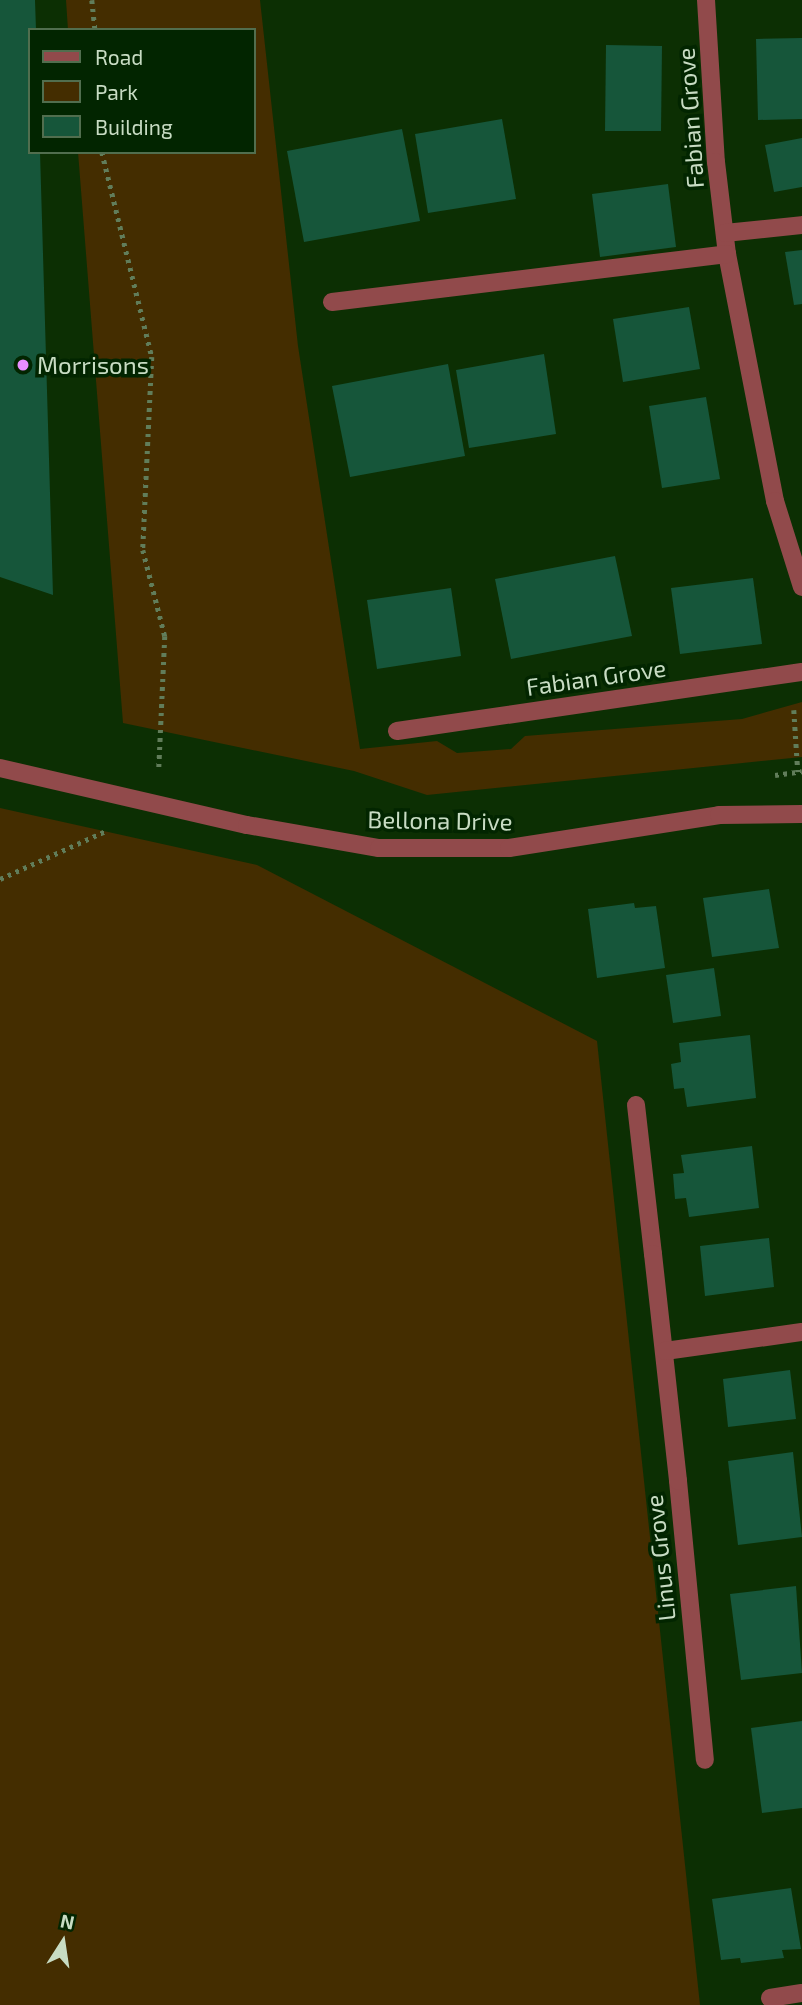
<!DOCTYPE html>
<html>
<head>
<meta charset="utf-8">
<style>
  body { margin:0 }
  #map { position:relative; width:802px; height:2005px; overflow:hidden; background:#0c2f03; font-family:"Exo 2",sans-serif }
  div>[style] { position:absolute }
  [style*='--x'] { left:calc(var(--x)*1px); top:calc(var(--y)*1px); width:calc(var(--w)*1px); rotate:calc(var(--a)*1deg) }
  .green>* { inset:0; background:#442d00 }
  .building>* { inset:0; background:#16563a }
  .path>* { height:4.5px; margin-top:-2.25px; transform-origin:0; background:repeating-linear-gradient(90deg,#617d5a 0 3.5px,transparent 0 8.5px) }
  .service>* { height:18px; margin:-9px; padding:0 9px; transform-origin:9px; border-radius:9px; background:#914a4b }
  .minor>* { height:18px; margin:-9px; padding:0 9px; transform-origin:9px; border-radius:9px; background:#914a4b }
  .dots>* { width:19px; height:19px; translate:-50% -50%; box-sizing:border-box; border:4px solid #022500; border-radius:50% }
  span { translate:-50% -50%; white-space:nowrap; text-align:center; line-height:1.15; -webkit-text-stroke:7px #022500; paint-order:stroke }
  .street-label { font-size:24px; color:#c8dcc3 }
  .poi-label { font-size:24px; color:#c8dcc3 }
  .left { translate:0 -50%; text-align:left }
  .legend { position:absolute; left:28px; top:28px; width:228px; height:126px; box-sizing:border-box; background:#022500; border:2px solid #516e4e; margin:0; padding:9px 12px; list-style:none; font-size:21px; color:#c8dcc3 }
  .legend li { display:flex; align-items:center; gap:14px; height:35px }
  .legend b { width:35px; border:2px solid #516e4e }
  .north { position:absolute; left:28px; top:1907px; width:70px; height:70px; -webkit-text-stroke:5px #022500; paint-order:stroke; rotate:12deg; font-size:19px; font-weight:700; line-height:28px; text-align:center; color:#c8dcc3 }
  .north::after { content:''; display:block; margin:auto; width:24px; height:32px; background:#c8dcc3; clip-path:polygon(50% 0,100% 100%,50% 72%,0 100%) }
</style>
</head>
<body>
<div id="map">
  <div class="green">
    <div style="clip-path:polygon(66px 0,260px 0,298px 346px,360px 749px,437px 741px,457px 753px,511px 749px,525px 736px,742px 719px,802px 702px,802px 757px,427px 795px,354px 771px,123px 723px,78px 152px,254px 152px,254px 30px,68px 30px)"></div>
    <div style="clip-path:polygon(0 808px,257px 865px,597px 1041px,700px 2005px,0 2005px)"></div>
  </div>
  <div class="building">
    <div style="clip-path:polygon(0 0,35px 0,36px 30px,30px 30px,30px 152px,40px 152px,53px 595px,0 577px)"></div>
    <div style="clip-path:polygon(802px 38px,802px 119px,758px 120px,756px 39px)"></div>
    <div style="clip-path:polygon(606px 45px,662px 46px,661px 131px,605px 131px)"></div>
    <div style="clip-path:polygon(502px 119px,516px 199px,428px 213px,415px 134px)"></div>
    <div style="clip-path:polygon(402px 129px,420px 221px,304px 242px,287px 151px)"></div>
    <div style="clip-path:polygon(802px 138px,802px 187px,774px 192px,765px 145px)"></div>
    <div style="clip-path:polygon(668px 184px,676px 247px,600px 257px,592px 194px)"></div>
    <div style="clip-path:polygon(802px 250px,802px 304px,794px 305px,785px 252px)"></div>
    <div style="clip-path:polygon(689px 307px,700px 369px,623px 382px,613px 319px)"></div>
    <div style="clip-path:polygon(544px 354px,556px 434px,469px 448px,456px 370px)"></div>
    <div style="clip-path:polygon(448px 364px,465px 456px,350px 477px,332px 386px)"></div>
    <div style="clip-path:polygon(706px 397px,720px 479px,662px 488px,649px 406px)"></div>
    <div style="clip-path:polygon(615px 556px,632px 636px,511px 659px,495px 579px)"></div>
    <div style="clip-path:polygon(753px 578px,762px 644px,680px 654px,671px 588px)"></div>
    <div style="clip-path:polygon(451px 588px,461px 656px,377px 669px,367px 600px)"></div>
    <div style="clip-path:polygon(769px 889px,779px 948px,712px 957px,703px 898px)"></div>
    <div style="clip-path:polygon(634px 903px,635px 908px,656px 906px,665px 968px,597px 978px,588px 909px)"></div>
    <div style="clip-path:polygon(714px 968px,721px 1016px,673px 1023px,666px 975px)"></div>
    <div style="clip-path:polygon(750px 1035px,756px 1098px,687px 1107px,684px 1088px,674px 1089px,671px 1064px,681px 1062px,679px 1043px)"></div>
    <div style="clip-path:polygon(752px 1146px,759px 1208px,689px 1217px,686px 1198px,675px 1199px,673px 1174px,684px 1173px,681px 1155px)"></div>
    <div style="clip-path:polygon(769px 1238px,774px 1287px,705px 1296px,700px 1246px)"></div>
    <div style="clip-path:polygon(790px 1370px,796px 1419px,728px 1427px,723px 1379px)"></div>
    <div style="clip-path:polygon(793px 1452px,802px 1537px,738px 1545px,728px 1461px)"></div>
    <div style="clip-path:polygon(796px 1586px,802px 1673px,741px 1680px,730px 1594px)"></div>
    <div style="clip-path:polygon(802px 1721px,802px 1808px,762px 1813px,751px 1728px)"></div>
    <div style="clip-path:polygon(791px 1888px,801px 1949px,782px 1950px,784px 1958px,741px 1963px,740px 1958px,721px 1960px,712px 1899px)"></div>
  </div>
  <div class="path">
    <div style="--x:92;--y:0;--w:30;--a:84"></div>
    <div style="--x:102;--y:152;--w:211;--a:76.3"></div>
    <div style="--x:152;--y:357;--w:193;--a:92.7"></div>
    <div style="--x:143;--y:550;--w:89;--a:75.7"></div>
    <div style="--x:165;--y:636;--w:132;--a:92.6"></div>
    <div style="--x:794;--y:710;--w:62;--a:86.3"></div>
    <div style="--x:775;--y:775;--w:27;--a:-8"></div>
    <div style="--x:0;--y:879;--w:116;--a:-24.4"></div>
  </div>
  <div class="service">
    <div style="--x:636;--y:1105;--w:150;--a:83.5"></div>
    <div style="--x:678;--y:1481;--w:280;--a:84.5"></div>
    <div style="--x:770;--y:1998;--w:32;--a:-9"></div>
  </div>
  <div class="minor">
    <div style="--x:706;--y:0;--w:162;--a:86.5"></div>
    <div style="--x:716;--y:162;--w:93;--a:83.2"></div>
    <div style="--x:727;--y:254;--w:252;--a:79"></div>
    <div style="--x:775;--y:501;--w:90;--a:72.6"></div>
    <div style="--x:725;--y:233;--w:77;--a:-5.9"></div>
    <div style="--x:332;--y:302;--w:398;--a:-6.9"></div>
    <div style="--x:397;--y:731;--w:409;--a:-8.3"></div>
    <div style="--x:0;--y:768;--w:253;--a:13"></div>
    <div style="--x:247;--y:825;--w:134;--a:9.9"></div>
    <div style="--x:379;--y:848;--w:130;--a:0"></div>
    <div style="--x:509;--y:848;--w:213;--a:-8.9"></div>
    <div style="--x:719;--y:815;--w:83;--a:-0.7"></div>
    <div style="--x:653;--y:1254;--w:228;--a:83.7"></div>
    <div style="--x:665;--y:1351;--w:138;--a:-7.9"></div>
  </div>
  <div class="dots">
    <div style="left:23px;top:365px;background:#e98efe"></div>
  </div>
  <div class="street-label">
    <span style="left:690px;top:118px;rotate:-94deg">Fabian Grove</span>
    <span style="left:596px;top:677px;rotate:-8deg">Fabian Grove</span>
    <span style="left:440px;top:820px;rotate:1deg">Bellona Drive</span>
    <span style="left:660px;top:1558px;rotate:-96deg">Linus Grove</span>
  </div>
  <div class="poi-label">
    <span class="left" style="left:37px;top:365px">Morrisons</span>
  </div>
  <ul class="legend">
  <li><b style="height:9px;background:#914a4b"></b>Road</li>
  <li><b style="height:19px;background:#442d00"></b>Park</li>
  <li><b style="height:19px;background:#16563a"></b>Building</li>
  </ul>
  <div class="north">N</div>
</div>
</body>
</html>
